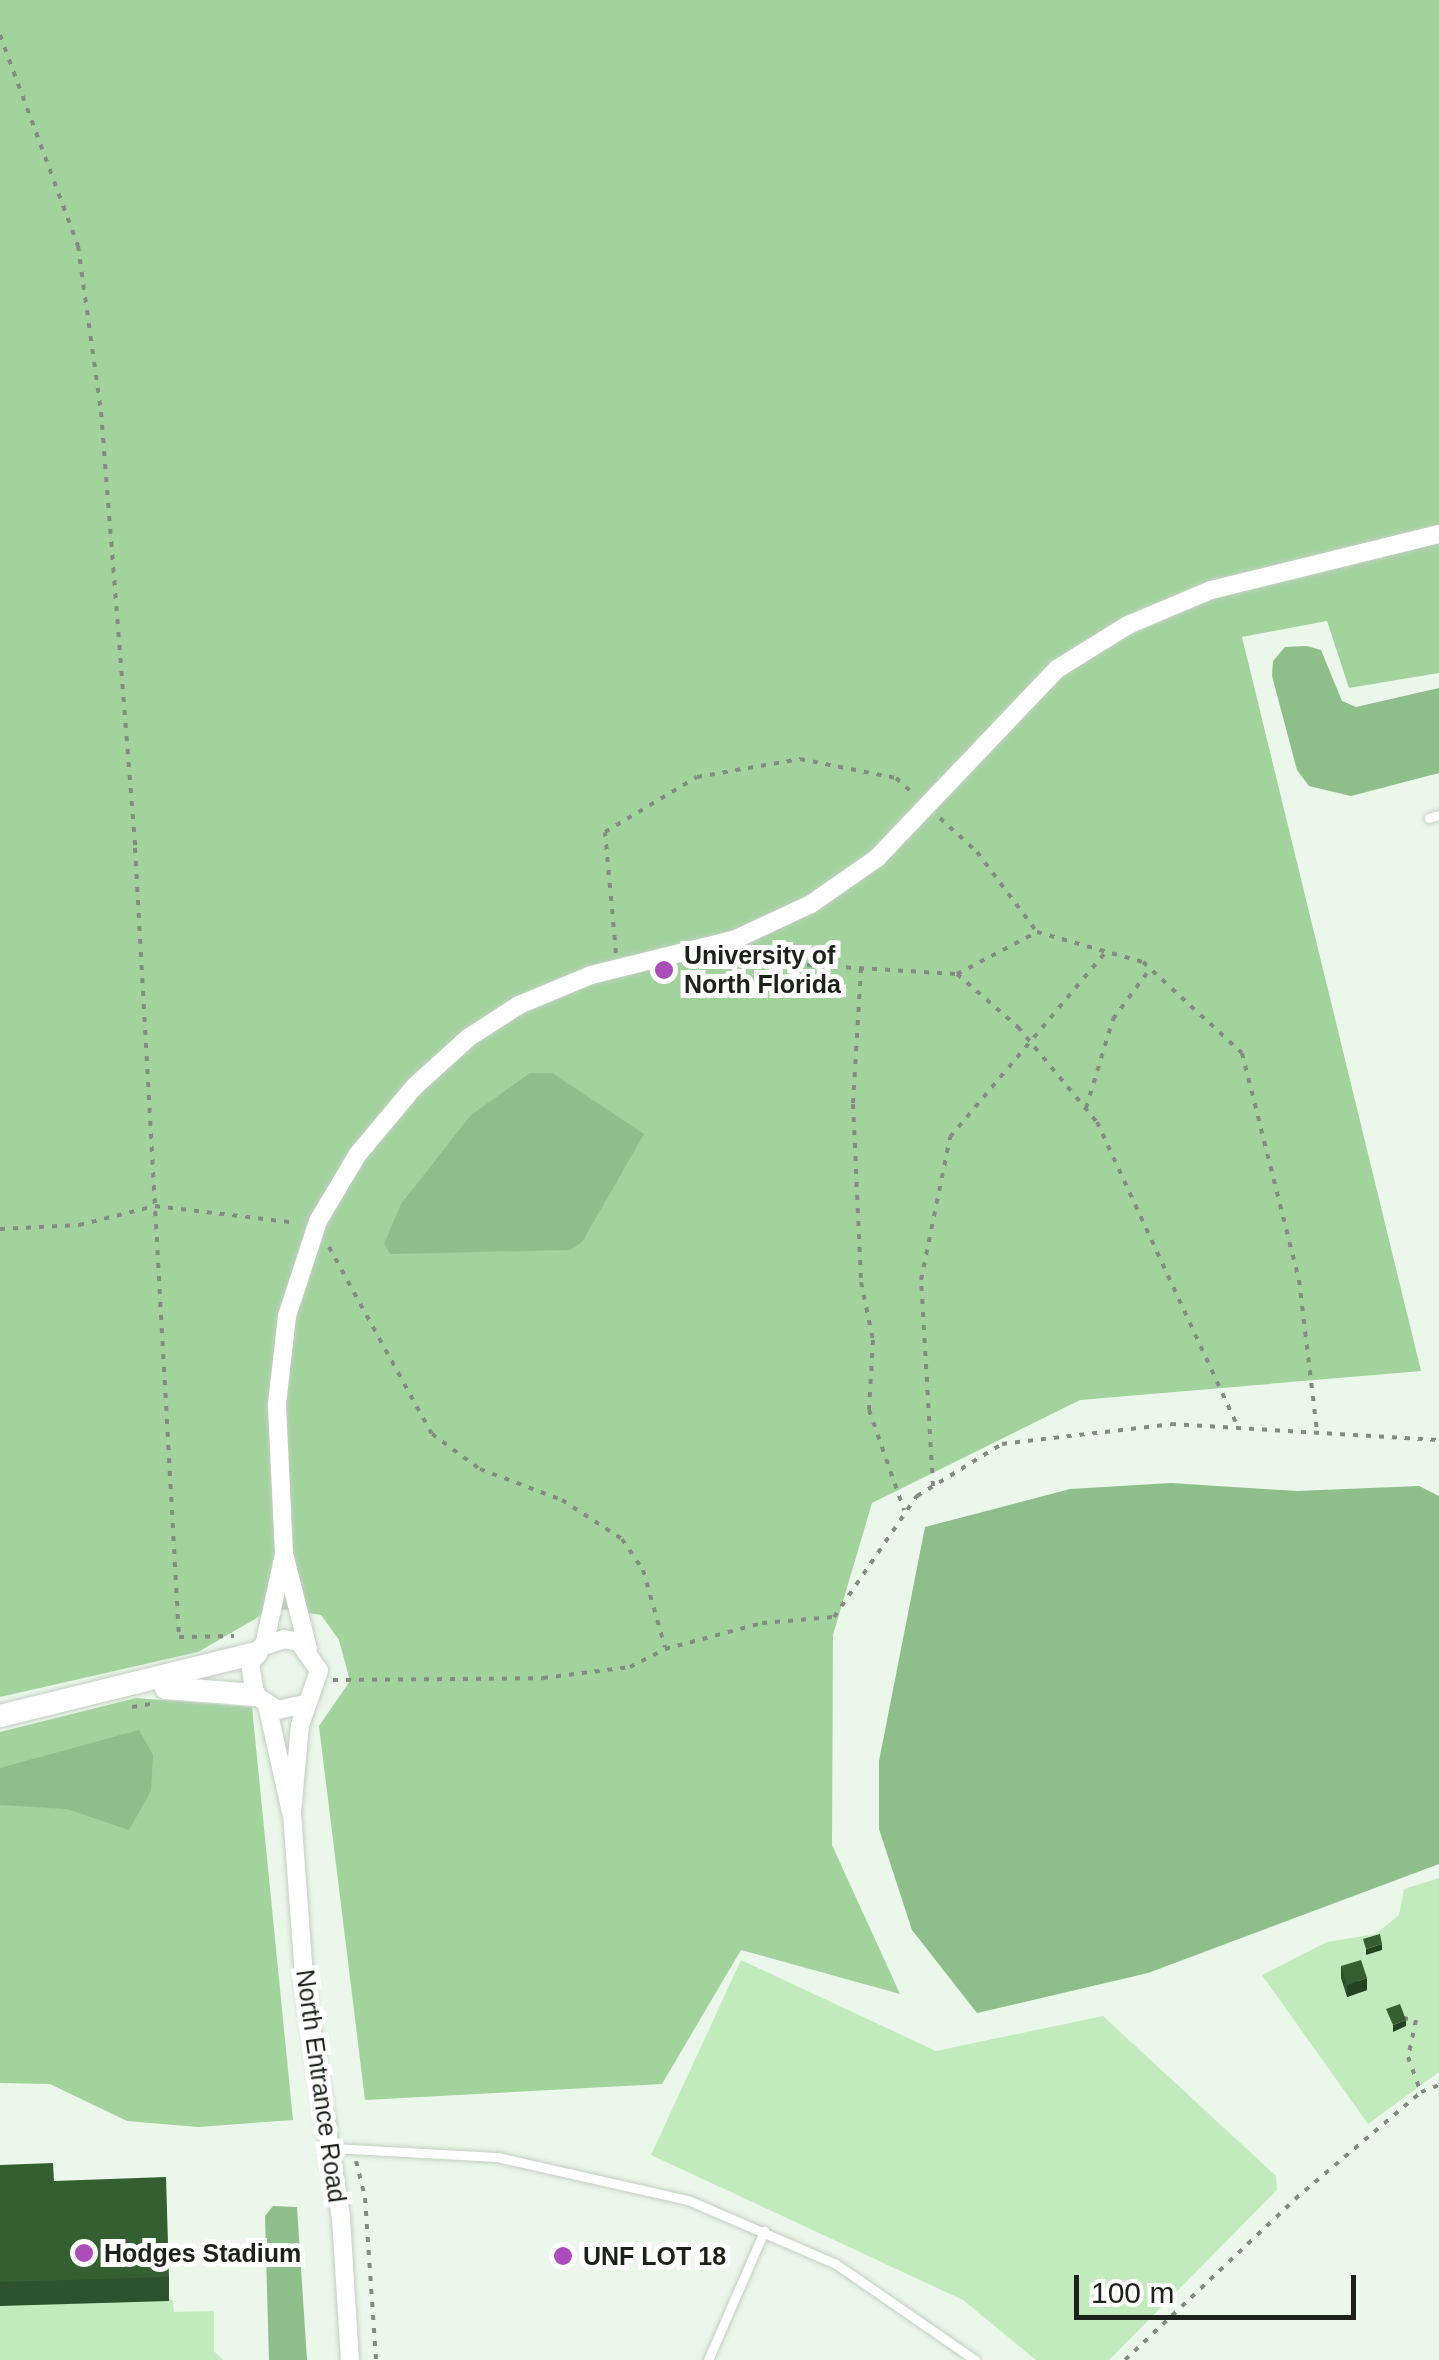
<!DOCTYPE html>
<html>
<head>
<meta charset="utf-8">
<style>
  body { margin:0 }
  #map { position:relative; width:1439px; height:2360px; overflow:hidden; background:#ebf7ea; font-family:Arial,sans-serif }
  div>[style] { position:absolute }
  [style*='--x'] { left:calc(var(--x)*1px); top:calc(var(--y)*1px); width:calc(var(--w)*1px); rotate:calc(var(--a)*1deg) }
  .green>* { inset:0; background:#c1ebbd }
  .forest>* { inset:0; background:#a2d39d }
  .water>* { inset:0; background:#8ebe8a }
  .path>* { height:4px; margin-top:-2px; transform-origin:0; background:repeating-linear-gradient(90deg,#838b82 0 5px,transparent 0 13px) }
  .roads { filter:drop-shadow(0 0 2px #c3cec2) drop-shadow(0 0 2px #c3cec2) }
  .service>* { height:9px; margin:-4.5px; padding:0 4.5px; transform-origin:4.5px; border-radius:4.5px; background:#fff }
  .minor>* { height:18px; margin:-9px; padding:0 9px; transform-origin:9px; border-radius:9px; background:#fff }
  .tertiary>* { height:22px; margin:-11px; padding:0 11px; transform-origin:11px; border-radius:11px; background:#fff }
  .wall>* { inset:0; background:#2d532a }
  .shaded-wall>* { inset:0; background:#244322 }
  .building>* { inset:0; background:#346031 }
  .dots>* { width:28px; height:28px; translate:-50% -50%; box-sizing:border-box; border:5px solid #fff; border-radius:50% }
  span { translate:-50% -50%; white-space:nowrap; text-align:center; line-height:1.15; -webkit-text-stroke:10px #fff; paint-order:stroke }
  .poi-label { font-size:25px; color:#1d211c; font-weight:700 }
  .left { translate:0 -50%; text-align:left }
  .street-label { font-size:25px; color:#1d211c }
  .scale { position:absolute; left:1074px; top:2275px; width:282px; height:45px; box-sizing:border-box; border:5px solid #1d211c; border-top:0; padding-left:12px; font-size:30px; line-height:35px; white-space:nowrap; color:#1d211c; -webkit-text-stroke:8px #fff; paint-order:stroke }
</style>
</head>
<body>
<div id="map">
  <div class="green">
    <div style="clip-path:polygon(1439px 1878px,1439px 2072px,1368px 2124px,1262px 1975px,1327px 1942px,1376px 1934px,1399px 1915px,1404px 1889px)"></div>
    <div style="clip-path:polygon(741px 1960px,936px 2051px,1103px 2016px,1276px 2176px,1277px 2190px,1109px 2360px,1036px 2360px,963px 2300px,651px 2155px)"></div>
    <div style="clip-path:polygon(0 2189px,173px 2301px,174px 2312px,214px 2311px,214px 2351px,223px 2360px,0 2360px)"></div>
  </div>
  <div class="forest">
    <div style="clip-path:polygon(0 0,1439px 0,1439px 673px,1349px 688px,1327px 621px,1242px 637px,1421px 1371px,1080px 1400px,872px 1503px,833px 1635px,832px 1845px,900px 1994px,741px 1950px,662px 2084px,365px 2100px,319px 1726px,350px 1681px,339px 1640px,321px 1615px,274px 1608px,198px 1652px,0 1697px)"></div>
    <div style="clip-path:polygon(136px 1698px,252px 1707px,293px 2120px,198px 2127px,127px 2121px,50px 2084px,0 2083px,0 1732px)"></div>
  </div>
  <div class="water">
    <div style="clip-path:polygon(1307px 646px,1321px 650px,1342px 701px,1356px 707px,1439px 688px,1439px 773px,1351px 796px,1309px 786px,1297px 770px,1272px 676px,1273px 661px,1285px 647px)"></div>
    <div style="clip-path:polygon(530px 1073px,552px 1073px,644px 1134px,582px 1242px,570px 1250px,390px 1254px,384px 1244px,401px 1204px,471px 1115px)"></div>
    <div style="clip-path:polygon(1171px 1483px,1297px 1491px,1419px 1486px,1439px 1496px,1439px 1864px,1148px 1973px,977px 2013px,912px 1930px,879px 1829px,879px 1761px,925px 1527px,1070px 1489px)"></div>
    <div style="clip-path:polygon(139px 1730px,153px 1755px,151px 1791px,129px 1830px,67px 1809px,0 1805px,0 1768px)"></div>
    <div style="clip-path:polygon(273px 2206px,297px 2207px,307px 2360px,269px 2360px,265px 2216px)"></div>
  </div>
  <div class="path">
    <div style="--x:0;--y:35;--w:225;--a:69.7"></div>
    <div style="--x:78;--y:246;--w:168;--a:82.1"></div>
    <div style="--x:101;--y:412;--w:437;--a:85.5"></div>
    <div style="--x:135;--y:848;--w:790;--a:86.81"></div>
    <div style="--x:179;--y:1637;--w:55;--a:-1"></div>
    <div style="--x:940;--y:818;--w:50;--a:42.6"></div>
    <div style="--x:977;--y:852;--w:100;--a:53.1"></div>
    <div style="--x:762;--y:947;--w:48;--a:21.8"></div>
    <div style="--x:807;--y:965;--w:150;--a:3.4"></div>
    <div style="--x:957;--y:974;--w:81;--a:41"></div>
    <div style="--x:1018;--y:1027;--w:124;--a:50.3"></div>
    <div style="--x:1097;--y:1122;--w:336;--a:65.2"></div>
    <div style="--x:616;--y:953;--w:121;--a:-95.2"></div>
    <div style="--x:605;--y:832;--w:107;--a:-30.9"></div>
    <div style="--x:697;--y:777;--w:105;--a:-9.9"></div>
    <div style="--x:800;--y:759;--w:98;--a:11.2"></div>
    <div style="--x:896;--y:778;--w:25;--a:42"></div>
    <div style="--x:861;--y:968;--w:136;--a:93.4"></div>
    <div style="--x:853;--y:1104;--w:178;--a:87.4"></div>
    <div style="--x:861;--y:1282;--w:59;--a:78.3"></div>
    <div style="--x:873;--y:1340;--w:70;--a:93.3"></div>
    <div style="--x:869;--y:1410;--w:106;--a:70.7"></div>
    <div style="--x:957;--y:974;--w:90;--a:-27.7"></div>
    <div style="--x:1037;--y:932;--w:110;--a:15.8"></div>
    <div style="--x:1143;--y:962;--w:134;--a:42.6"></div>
    <div style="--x:1242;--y:1053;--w:234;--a:75.9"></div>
    <div style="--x:1299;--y:1280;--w:151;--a:83.2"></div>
    <div style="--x:1086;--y:1108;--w:93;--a:-73.1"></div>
    <div style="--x:1113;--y:1019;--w:62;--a:-53.5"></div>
    <div style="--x:0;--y:1229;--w:79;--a:-2.9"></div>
    <div style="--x:79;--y:1225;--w:78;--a:-14"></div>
    <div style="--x:155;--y:1206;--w:143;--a:6.8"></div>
    <div style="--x:329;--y:1247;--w:213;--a:61.2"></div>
    <div style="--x:432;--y:1434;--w:59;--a:36.1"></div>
    <div style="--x:480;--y:1469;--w:88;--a:20.7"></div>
    <div style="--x:562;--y:1500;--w:72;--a:33"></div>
    <div style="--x:622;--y:1539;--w:37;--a:56"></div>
    <div style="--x:643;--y:1570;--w:80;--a:74.1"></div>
    <div style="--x:933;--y:1486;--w:206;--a:-93.3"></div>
    <div style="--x:921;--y:1280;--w:146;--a:-78.5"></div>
    <div style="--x:950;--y:1137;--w:242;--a:-49.9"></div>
    <div style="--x:333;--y:1680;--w:210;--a:-0.5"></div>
    <div style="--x:543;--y:1678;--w:88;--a:-7.2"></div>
    <div style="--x:630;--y:1667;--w:39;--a:-27"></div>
    <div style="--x:665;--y:1649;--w:100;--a:-15"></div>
    <div style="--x:762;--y:1623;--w:72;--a:-4.8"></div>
    <div style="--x:834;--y:1617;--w:147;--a:-55.6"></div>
    <div style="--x:917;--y:1496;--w:100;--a:-31.5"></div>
    <div style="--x:1002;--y:1444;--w:170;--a:-6.7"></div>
    <div style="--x:1171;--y:1424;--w:268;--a:3.4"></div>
    <div style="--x:132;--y:1707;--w:20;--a:-9"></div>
    <div style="--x:1403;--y:2018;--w:13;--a:9"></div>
    <div style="--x:1416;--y:2020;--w:38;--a:102"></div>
    <div style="--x:1408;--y:2057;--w:37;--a:70"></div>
    <div style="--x:356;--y:2161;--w:38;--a:76"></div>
    <div style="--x:365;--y:2198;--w:162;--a:86.1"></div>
    <div style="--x:1125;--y:2360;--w:234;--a:-43.4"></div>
    <div style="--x:1295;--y:2199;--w:165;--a:-40.3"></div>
    <div style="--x:1421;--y:2092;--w:19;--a:-21"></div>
  </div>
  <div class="roads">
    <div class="service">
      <div style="--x:1429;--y:818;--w:10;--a:-17"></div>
      <div style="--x:332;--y:2148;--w:165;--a:3.1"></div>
      <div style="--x:497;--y:2157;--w:196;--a:12.7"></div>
      <div style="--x:688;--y:2200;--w:161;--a:23.4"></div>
      <div style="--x:836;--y:2264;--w:169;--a:34.6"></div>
      <div style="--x:708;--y:2360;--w:141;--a:-66.5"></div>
    </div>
    <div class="minor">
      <div style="--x:284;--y:1554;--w:98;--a:75.8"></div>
      <div style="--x:264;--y:1646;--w:94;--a:-77.7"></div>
      <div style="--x:284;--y:1554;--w:150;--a:-92.7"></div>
      <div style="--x:277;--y:1404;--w:89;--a:-83.5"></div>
      <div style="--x:287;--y:1316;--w:100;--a:-71.9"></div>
      <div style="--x:318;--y:1221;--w:78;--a:-59.2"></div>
      <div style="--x:358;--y:1154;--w:87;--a:-50.1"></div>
      <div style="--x:414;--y:1087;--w:73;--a:-42.2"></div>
      <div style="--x:468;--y:1038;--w:61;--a:-32.9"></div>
      <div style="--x:519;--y:1005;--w:78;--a:-22.6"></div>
      <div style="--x:591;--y:975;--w:149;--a:-13.9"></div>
      <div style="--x:736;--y:939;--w:83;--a:-25"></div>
      <div style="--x:811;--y:904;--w:80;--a:-34.9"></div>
      <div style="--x:877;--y:858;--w:261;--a:-46.4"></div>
      <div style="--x:1057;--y:669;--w:84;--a:-31.8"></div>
      <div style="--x:1128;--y:625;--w:90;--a:-22.9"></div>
      <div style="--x:1211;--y:590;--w:235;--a:-13.8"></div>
      <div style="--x:304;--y:1704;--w:27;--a:167"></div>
      <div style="--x:278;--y:1710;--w:27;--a:-147"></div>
      <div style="--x:255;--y:1695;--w:31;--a:-99"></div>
      <div style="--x:250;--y:1664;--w:20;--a:-57"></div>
      <div style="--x:261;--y:1647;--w:24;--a:-19"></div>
      <div style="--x:284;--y:1639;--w:15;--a:11"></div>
      <div style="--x:299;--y:1642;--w:35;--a:55"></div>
      <div style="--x:319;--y:1671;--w:57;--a:109.4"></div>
      <div style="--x:300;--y:1725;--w:88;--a:95.2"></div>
      <div style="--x:292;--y:1813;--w:175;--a:85.8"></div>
      <div style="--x:305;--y:1988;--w:233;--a:81.1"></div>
      <div style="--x:341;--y:2218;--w:142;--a:86.4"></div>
      <div style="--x:267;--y:1705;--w:110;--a:77.4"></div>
    </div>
    <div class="tertiary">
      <div style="--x:166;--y:1688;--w:89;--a:4.5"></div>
      <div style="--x:0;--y:1716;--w:264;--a:-13.8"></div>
    </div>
  </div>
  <div class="wall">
    <div style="clip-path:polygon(1341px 1966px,1367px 1990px,1347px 1997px,1341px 1978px)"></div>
    <div style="clip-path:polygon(0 2165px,54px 2181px,169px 2277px,169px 2301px,0 2306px)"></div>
  </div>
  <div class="shaded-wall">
    <div style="clip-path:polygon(1382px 1944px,1382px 1950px,1366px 1955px,1366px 1949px)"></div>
    <div style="clip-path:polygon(1367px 1978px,1367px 1990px,1347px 1997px,1347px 1985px)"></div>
    <div style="clip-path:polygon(1406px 2020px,1406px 2026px,1393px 2032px,1393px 2025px)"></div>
  </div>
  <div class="building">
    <div style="clip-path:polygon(1380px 1934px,1382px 1944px,1366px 1949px,1363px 1939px)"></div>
    <div style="clip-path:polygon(1361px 1960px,1367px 1978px,1347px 1985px,1341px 1966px)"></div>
    <div style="clip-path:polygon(1400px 2004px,1406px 2020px,1393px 2025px,1386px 2009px)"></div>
    <div style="clip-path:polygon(53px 2163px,54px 2181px,166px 2177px,169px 2277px,0 2282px,0 2165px)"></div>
  </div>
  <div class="dots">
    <div style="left:664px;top:970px;background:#ab4eb9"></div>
    <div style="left:84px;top:2253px;background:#ab4eb9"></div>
    <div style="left:563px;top:2256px;background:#ab4eb9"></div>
  </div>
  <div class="poi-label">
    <span class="left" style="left:684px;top:970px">University of<br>North Florida</span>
    <span class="left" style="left:104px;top:2253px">Hodges Stadium</span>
    <span class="left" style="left:583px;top:2256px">UNF LOT 18</span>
  </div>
  <div class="street-label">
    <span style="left:321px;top:2086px;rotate:82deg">North Entrance Road</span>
  </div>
  <div class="scale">100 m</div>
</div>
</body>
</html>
